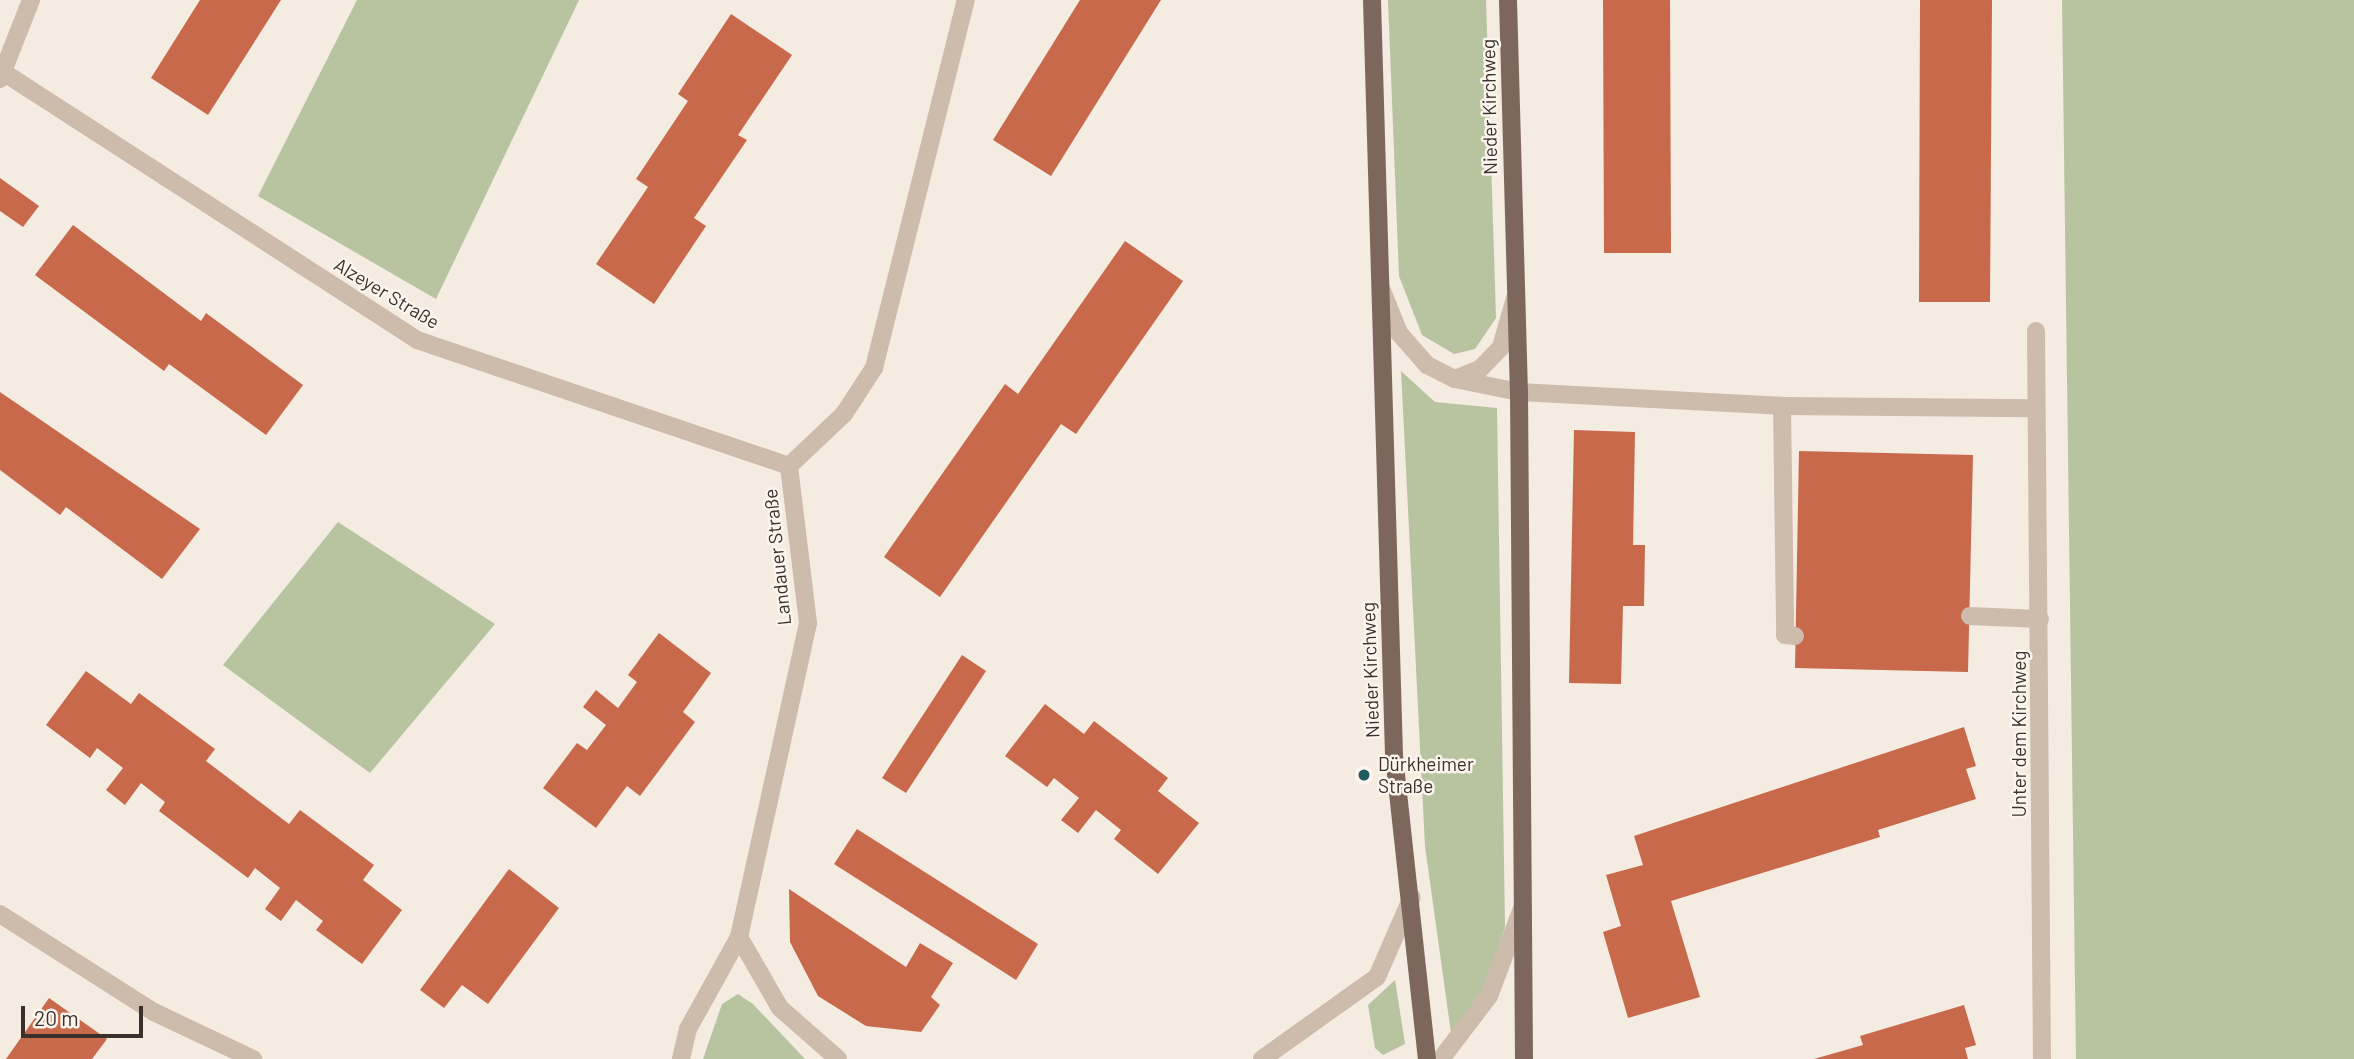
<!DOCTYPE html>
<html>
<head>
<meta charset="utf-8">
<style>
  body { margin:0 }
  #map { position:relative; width:2354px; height:1059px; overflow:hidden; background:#f4ebe1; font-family:Barlow,sans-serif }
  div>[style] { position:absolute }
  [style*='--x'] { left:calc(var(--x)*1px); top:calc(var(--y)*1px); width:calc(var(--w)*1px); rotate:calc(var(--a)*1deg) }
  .green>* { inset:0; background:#b8c4a0 }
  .building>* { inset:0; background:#c8694b }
  .minor>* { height:18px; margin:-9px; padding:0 9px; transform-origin:9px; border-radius:9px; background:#cdbbac }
  .major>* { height:18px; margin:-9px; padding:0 9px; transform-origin:9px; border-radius:9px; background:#7d675c }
  .dots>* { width:19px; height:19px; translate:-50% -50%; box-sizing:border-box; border:4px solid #fbf5ee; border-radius:50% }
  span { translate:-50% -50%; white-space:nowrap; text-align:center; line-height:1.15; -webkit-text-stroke:5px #fbf5ee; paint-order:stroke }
  .street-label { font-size:19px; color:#3b302b }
  .poi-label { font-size:19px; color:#3b302b }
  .left { translate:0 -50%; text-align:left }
  .scale { position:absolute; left:21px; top:1006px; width:122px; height:32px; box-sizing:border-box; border:4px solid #3b302b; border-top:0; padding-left:9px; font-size:21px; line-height:24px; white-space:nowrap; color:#3b302b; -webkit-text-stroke:5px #fbf5ee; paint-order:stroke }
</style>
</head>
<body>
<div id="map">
  <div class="green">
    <div style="clip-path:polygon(357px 0,579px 0,436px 299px,258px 196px)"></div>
    <div style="clip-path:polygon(1388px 0,1486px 0,1496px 318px,1475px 349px,1454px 354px,1422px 335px,1399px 276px)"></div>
    <div style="clip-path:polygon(2062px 0,2354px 0,2354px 1059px,2076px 1059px)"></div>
    <div style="clip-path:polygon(1401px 371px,1435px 402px,1497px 408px,1505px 927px,1484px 989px,1451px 1033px,1425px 846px)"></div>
    <div style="clip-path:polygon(338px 522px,495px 624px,370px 773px,223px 665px)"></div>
    <div style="clip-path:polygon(1395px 980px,1405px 1044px,1383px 1055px,1375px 1048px,1368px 1005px)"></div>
    <div style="clip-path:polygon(738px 994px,753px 1004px,805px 1059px,703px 1059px,722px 1004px)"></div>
  </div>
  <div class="building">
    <div style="clip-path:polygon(200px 0,281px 0,208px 115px,151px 78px)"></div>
    <div style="clip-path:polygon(1080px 0,1161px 0,1051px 176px,993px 140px)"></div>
    <div style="clip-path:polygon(1603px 0,1670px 0,1671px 253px,1604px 253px)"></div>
    <div style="clip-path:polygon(1920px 0,1992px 0,1990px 302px,1919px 302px)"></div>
    <div style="clip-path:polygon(731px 14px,792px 55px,738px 135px,747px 140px,694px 218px,706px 226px,654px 304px,596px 264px,648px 187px,636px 179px,688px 101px,678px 94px)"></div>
    <div style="clip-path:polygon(0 178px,39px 206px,23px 227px,0 211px)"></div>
    <div style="clip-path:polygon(73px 225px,201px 321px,206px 313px,303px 385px,266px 435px,169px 364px,164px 371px,35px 275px)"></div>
    <div style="clip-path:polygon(1125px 241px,1183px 281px,1076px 434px,1061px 424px,940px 597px,884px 557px,1005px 384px,1018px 394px)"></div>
    <div style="clip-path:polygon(0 392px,200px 529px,162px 579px,66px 507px,60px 515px,0 470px)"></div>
    <div style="clip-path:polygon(1574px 430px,1635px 432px,1633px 545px,1645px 545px,1644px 606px,1623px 606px,1621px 684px,1569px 683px)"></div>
    <div style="clip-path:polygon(1799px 451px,1973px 455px,1968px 672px,1795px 668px)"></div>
    <div style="clip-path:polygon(659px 633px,711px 673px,683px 712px,695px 722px,640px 796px,627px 786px,596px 828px,543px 788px,577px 743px,587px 750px,606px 725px,583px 707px,596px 690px,618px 708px,637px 682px,628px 675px)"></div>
    <div style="clip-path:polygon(962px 655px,986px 671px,906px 793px,882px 778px)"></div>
    <div style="clip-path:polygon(86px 671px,131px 704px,139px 693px,215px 749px,206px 761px,289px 824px,300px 810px,374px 865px,363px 880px,402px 910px,362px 964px,316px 930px,323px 921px,296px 900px,281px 921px,265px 909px,280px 888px,255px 868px,248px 878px,159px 811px,165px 802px,141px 783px,125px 805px,106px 790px,123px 768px,97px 748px,90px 758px,46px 725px)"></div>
    <div style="clip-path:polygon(1045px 704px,1084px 734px,1094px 721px,1168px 778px,1158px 791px,1199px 823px,1158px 874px,1114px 839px,1121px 830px,1096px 810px,1078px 833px,1061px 820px,1079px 798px,1054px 778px,1047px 787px,1005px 756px)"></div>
    <div style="clip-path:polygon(1964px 727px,1976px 766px,1966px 769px,1976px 799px,1878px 830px,1880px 837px,1671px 901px,1700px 997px,1628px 1018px,1603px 932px,1621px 926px,1606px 875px,1643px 865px,1634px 836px)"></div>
    <div style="clip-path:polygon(857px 829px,1038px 944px,1016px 980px,834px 864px)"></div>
    <div style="clip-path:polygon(509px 869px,559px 908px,488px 1004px,462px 985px,444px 1008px,420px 990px)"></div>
    <div style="clip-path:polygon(789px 889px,906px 967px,920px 943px,953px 963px,931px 997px,940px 1005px,921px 1032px,866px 1026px,818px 996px,790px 942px)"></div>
    <div style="clip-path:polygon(49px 998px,107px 1039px,92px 1059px,6px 1059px)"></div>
    <div style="clip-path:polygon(1964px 1005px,1976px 1045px,1965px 1048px,1968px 1059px,1814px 1059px,1863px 1045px,1860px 1036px)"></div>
  </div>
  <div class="minor">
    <div style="--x:0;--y:70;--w:497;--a:32.9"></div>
    <div style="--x:417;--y:340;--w:393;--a:18.7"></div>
    <div style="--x:0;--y:79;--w:85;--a:-68.6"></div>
    <div style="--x:1381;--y:288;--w:48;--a:68.2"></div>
    <div style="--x:1399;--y:333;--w:43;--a:48.8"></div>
    <div style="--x:1427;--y:365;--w:31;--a:27"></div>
    <div style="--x:1455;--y:379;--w:65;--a:11.5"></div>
    <div style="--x:1519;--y:392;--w:263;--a:3"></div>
    <div style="--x:1782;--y:406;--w:253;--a:0.5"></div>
    <div style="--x:2036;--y:331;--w:728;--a:89.53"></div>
    <div style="--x:1455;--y:379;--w:27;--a:-22"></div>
    <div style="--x:1480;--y:369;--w:30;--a:-46"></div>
    <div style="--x:1501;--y:347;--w:51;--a:-74.1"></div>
    <div style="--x:1782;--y:406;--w:229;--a:89.2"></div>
    <div style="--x:1785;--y:635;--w:10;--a:6"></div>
    <div style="--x:789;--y:466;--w:76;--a:-43.4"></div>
    <div style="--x:844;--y:414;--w:55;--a:-56.9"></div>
    <div style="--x:874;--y:368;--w:379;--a:-76"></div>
    <div style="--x:1970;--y:616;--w:70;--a:2.5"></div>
    <div style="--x:0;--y:914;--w:183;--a:32.5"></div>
    <div style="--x:154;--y:1012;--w:110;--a:25.4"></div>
    <div style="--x:739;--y:937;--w:82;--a:60"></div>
    <div style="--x:780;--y:1008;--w:77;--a:41.3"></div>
    <div style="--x:681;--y:1059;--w:31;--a:-77"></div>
    <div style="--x:688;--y:1029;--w:105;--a:-61"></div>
    <div style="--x:739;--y:937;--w:321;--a:-77.6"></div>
    <div style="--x:808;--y:623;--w:158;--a:-96.9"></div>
    <div style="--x:1262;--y:1059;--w:141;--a:-35.5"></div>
    <div style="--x:1377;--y:977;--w:87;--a:-66.4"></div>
    <div style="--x:1441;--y:1059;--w:79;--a:-52.7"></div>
    <div style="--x:1489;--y:996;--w:91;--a:-69.4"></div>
  </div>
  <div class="major">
    <div style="--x:1372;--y:0;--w:756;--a:88.33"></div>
    <div style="--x:1394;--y:756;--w:305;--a:83.8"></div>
    <div style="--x:1508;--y:0;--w:392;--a:88.4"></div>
    <div style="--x:1519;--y:392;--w:667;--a:89.57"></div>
  </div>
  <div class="dots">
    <div style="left:1364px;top:775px;background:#1f5a5e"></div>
  </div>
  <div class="street-label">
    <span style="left:1489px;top:107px;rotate:-91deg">Nieder Kirchweg</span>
    <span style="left:387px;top:293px;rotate:31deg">Alzeyer Straße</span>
    <span style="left:777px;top:557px;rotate:-96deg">Landauer Straße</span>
    <span style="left:1370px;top:670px;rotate:-92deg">Nieder Kirchweg</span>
    <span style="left:2019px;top:734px;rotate:-90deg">Unter dem Kirchweg</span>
  </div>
  <div class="poi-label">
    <span class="left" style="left:1378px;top:775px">Dürkheimer<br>Straße</span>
  </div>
  <div class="scale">20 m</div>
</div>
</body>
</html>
